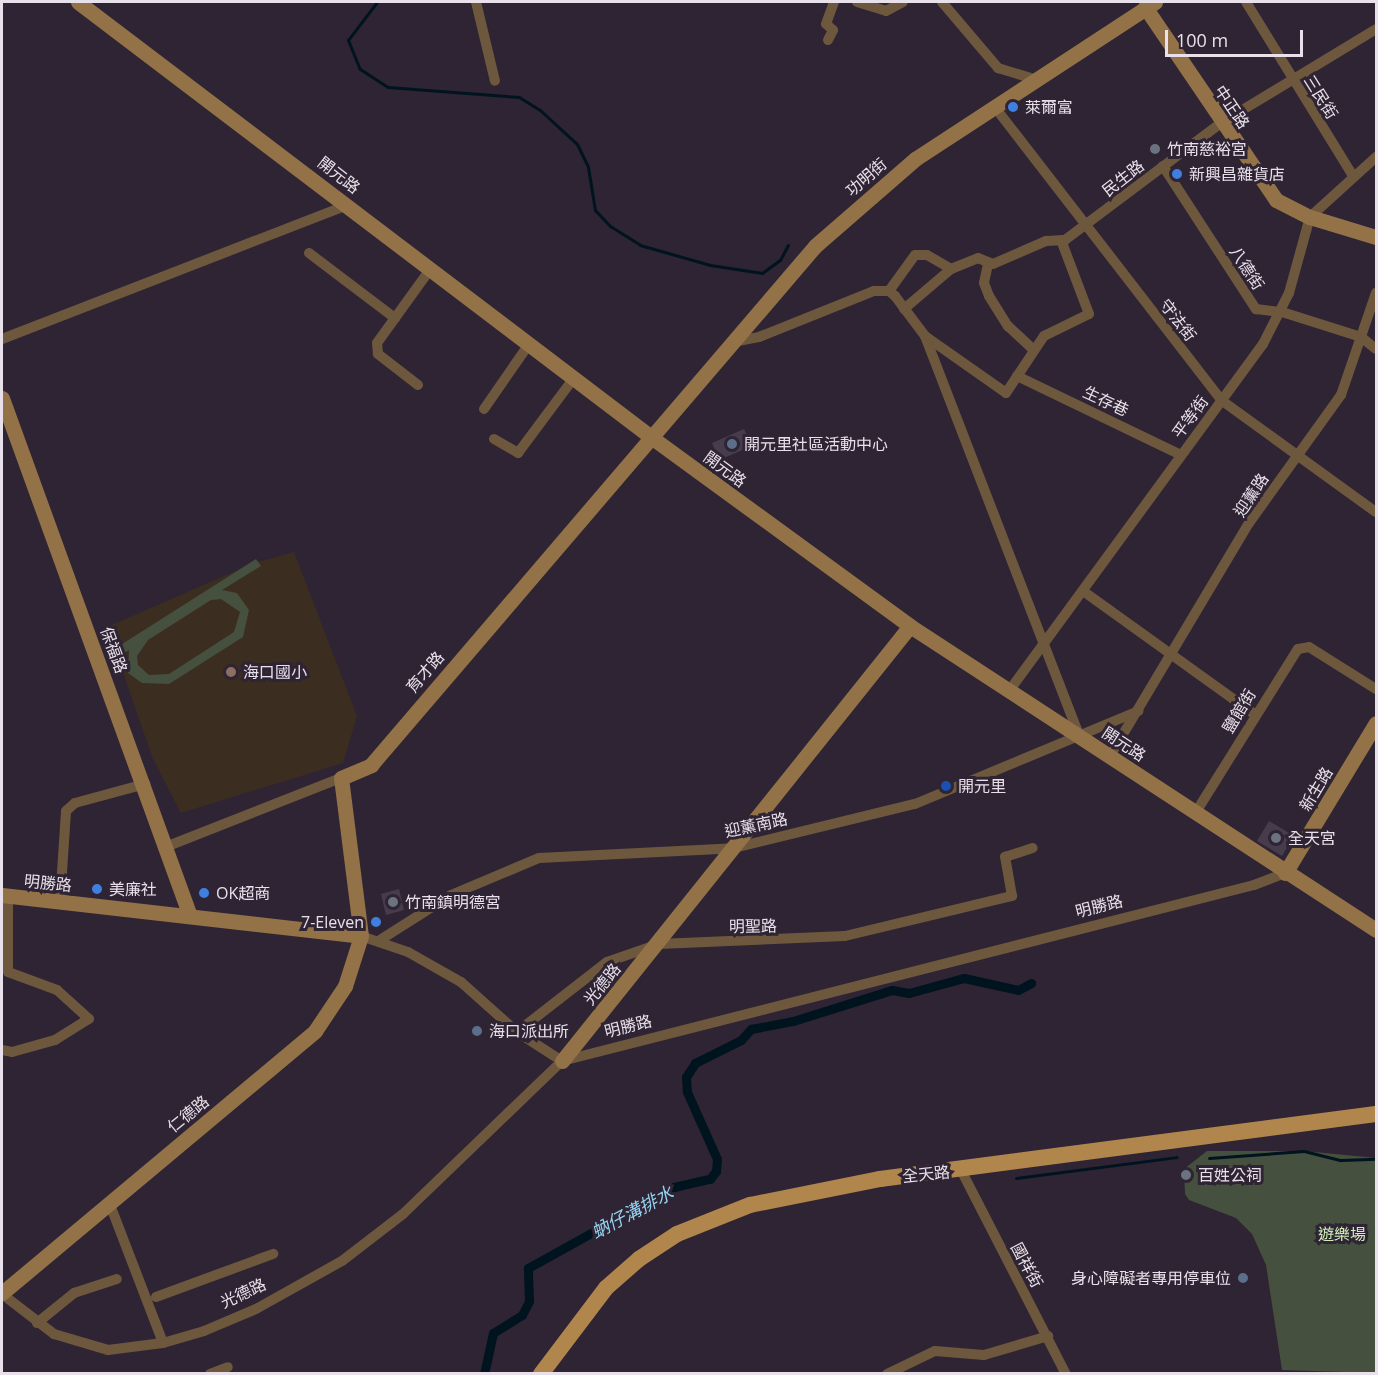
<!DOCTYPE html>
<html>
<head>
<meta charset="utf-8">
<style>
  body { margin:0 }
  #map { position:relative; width:1378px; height:1375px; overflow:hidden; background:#2f2433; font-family:"Open Sans","Noto Sans TC",sans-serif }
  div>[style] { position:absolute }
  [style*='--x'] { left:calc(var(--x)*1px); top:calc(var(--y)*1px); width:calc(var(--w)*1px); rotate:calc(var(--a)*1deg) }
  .education>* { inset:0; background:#3c2d21 }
  .green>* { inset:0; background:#45503e }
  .stream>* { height:3px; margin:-1.5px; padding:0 1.5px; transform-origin:1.5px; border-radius:1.5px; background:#00141f }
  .canal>* { height:9px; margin:-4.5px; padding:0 4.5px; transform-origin:4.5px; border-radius:4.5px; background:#00141f }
  .building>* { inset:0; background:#473c4c }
  .street>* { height:10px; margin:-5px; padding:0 5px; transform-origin:5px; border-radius:5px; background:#6d583e }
  .secondary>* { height:15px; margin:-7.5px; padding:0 7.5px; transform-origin:7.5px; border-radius:7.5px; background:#937247 }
  .primary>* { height:16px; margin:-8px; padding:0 8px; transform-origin:8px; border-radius:8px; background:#b1864d }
  .dots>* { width:16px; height:16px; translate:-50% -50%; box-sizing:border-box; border:3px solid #2f2433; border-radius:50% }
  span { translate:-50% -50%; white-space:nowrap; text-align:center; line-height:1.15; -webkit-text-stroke:6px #2f2433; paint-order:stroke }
  .street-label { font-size:16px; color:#e8e1eb }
  .poi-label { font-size:16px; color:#e8e1eb }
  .left { translate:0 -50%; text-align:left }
  .right { translate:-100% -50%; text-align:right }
  .park-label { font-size:16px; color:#cfeeba }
  .water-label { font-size:18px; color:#94d2f1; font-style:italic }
  .frame { position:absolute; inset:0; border:3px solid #e8e1eb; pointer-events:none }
  .scale { position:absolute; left:1165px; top:30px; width:138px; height:27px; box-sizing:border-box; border:3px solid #e8e1eb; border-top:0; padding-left:8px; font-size:18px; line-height:21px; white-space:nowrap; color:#e8e1eb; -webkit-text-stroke:4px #2f2433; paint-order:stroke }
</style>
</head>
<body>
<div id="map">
  <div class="education">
    <div style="clip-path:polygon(294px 552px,357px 716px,343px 763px,181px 813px,153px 759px,107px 627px,254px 563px)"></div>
  </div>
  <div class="green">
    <div style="clip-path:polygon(evenodd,256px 559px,261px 566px,222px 590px,237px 593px,249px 610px,243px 637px,169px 684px,142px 683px,128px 673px,129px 650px,123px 654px,119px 646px,256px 559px,221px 599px,240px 612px,234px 632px,169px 674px,149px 675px,138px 665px,137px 656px,148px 640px,211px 600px,221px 599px)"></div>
    <div style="clip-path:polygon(1207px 1151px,1304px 1151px,1376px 1158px,1376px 1373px,1282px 1370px,1266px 1265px,1252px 1234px,1236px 1218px,1189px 1200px,1185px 1194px,1184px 1169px)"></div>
  </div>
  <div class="stream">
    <div style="--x:377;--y:2;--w:48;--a:127.3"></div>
    <div style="--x:348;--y:40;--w:31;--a:68"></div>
    <div style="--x:360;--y:69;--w:33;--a:33"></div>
    <div style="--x:388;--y:87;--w:131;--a:4.4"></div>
    <div style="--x:519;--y:97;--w:25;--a:32"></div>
    <div style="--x:540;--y:110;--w:50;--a:42.6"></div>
    <div style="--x:577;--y:144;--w:25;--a:64"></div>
    <div style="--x:588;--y:167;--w:44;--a:80.8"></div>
    <div style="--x:595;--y:210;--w:22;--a:47"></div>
    <div style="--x:610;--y:226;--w:36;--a:32"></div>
    <div style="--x:640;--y:245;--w:73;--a:15.9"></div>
    <div style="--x:710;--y:265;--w:53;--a:8.7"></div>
    <div style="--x:762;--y:273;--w:22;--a:-36"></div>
    <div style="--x:780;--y:260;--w:17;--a:-62"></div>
    <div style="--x:1209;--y:1158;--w:95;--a:-4.2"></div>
    <div style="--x:1304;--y:1151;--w:38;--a:14"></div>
    <div style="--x:1341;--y:1160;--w:35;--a:-2"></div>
    <div style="--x:1016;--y:1178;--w:162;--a:-7.4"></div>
  </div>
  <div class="canal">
    <div style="--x:484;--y:1374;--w:42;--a:-77.6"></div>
    <div style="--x:493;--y:1333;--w:34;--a:-32"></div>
    <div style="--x:522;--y:1315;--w:16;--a:-63"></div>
    <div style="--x:529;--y:1301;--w:33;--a:-92"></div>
    <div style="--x:528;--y:1268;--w:167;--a:-29"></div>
    <div style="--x:674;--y:1187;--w:37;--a:-13"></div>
    <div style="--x:710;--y:1179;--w:10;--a:-53"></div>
    <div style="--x:716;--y:1171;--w:12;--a:-85"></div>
    <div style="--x:717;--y:1159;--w:73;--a:-114.1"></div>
    <div style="--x:687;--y:1092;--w:15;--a:-94"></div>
    <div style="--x:686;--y:1077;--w:17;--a:-57"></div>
    <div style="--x:695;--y:1063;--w:51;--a:-26.6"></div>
    <div style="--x:741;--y:1040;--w:15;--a:-48"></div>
    <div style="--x:751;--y:1029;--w:43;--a:-10.8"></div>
    <div style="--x:793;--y:1021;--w:104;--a:-17.4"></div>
    <div style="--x:892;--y:990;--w:17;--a:10"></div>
    <div style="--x:909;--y:993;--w:57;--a:-15.3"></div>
    <div style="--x:964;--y:978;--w:55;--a:12.5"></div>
    <div style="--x:1018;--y:990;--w:15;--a:-28"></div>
  </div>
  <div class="building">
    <div style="clip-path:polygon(744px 429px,752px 446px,719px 460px,712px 443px)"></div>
    <div style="clip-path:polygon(1269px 821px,1294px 836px,1282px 856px,1257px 841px)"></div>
    <div style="clip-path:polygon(399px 889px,404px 910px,386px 915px,381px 894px)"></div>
  </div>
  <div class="street">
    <div style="--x:476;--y:2;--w:81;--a:76.5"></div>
    <div style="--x:857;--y:2;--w:30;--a:17"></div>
    <div style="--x:886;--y:11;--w:19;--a:-28"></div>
    <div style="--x:942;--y:2;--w:87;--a:49.7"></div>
    <div style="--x:998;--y:68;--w:37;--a:17"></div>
    <div style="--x:1246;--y:2;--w:204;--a:58.4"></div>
    <div style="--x:828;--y:40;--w:11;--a:-63"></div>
    <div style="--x:833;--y:30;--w:9;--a:-139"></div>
    <div style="--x:826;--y:24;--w:23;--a:-70"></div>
    <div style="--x:994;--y:106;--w:371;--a:52.3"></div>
    <div style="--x:1221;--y:400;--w:191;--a:35.9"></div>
    <div style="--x:1163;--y:166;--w:171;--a:57"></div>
    <div style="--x:1256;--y:309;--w:26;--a:7"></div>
    <div style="--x:1282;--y:312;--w:83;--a:17.6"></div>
    <div style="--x:1361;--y:337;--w:19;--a:39"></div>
    <div style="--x:309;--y:253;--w:108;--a:37.1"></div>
    <div style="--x:988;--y:264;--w:19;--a:102"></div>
    <div style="--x:984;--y:283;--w:14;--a:69"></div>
    <div style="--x:989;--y:296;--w:36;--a:58"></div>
    <div style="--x:1008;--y:326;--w:33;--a:43"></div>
    <div style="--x:889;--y:291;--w:44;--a:-54.2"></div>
    <div style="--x:915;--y:255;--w:12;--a:0"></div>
    <div style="--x:927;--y:255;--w:28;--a:30"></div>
    <div style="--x:951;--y:269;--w:29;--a:-22"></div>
    <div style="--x:978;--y:258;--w:16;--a:22"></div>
    <div style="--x:993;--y:264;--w:58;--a:-23.5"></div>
    <div style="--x:1046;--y:241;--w:19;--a:-3"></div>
    <div style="--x:1065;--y:240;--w:195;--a:-36.9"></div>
    <div style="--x:1221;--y:123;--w:181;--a:-31.2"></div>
    <div style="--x:904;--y:309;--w:62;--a:-40.4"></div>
    <div style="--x:925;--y:336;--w:99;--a:35.1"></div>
    <div style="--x:1006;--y:393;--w:69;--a:-56.3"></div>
    <div style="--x:1044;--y:336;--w:50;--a:-26.1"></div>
    <div style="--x:1089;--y:314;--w:79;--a:-110.7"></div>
    <div style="--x:2;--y:339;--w:371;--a:-21.2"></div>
    <div style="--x:733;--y:342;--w:26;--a:-11"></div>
    <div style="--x:759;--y:337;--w:124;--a:-21.8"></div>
    <div style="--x:874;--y:291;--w:15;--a:0"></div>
    <div style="--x:889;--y:291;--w:8;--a:40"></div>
    <div style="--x:895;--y:296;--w:50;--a:53.1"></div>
    <div style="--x:925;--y:336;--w:430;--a:68.9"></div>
    <div style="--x:1017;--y:376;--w:182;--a:25.7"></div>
    <div style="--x:418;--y:385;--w:51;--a:-142.2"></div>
    <div style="--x:378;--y:354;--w:11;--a:-95"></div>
    <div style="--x:377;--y:343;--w:92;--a:-54.2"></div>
    <div style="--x:484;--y:409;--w:79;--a:-55.3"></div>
    <div style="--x:494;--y:439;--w:28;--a:30"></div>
    <div style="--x:518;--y:453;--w:94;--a:-53.3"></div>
    <div style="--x:1083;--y:591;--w:211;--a:35.7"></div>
    <div style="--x:1009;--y:691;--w:430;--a:-53.8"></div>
    <div style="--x:1263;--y:344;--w:57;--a:-63"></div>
    <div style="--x:1289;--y:293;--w:79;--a:-74.6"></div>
    <div style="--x:1310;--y:217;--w:89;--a:-42.3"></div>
    <div style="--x:1110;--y:756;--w:271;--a:-59.2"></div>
    <div style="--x:1249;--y:523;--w:158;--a:-54.3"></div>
    <div style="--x:1341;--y:395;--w:108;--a:-71.1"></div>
    <div style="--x:1196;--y:812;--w:192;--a:-58"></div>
    <div style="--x:1298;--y:649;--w:11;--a:-10"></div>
    <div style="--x:1309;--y:647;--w:79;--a:32.1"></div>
    <div style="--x:168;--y:846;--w:186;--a:-21.5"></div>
    <div style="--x:60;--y:902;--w:91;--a:-86.2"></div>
    <div style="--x:66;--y:811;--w:12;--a:-42"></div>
    <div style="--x:75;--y:803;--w:73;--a:-15.2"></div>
    <div style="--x:361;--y:936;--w:50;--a:18.8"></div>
    <div style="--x:408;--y:952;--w:61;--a:29.5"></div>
    <div style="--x:461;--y:982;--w:75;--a:41.8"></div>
    <div style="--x:517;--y:1032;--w:54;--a:32.8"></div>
    <div style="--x:562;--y:1061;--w:714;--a:-14.27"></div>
    <div style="--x:1254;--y:885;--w:33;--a:-21"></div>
    <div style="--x:380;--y:940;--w:84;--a:-32.4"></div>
    <div style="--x:451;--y:895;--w:95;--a:-22.8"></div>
    <div style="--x:539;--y:858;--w:195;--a:-2.9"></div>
    <div style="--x:734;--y:848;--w:186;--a:-13.7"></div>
    <div style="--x:915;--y:804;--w:242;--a:-22.6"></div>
    <div style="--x:517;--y:1032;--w:114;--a:-37.9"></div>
    <div style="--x:607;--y:962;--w:55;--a:-19.1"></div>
    <div style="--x:659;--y:944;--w:186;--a:-2.5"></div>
    <div style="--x:845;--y:936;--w:172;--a:-13.5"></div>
    <div style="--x:1012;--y:896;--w:40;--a:-100"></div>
    <div style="--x:1005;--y:857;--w:29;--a:-18"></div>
    <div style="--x:2;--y:1050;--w:10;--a:11"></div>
    <div style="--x:12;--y:1052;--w:45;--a:-15.6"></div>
    <div style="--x:55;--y:1040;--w:40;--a:-32"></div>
    <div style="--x:89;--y:1019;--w:43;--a:-137.8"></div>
    <div style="--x:57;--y:990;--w:52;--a:-159.8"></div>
    <div style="--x:8;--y:972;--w:76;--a:-90"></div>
    <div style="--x:961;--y:1170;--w:229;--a:62.8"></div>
    <div style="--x:109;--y:1202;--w:151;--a:69"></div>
    <div style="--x:2;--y:1294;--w:66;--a:37.6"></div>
    <div style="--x:54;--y:1334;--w:56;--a:16.5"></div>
    <div style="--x:108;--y:1350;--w:55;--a:-7.3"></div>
    <div style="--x:163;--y:1343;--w:43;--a:-16.3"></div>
    <div style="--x:204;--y:1331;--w:56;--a:-22.9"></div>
    <div style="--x:256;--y:1309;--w:98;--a:-29.2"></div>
    <div style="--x:342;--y:1261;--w:77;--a:-37.6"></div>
    <div style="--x:403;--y:1214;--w:221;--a:-43.9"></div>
    <div style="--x:156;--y:1297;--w:125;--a:-20.2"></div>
    <div style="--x:37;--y:1323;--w:48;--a:-39"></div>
    <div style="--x:74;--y:1293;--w:45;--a:-18"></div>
    <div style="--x:210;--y:1374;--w:19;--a:-21"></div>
    <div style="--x:887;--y:1374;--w:53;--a:-25.6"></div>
    <div style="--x:935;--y:1351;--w:49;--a:4.7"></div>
    <div style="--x:984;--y:1355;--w:67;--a:-16.5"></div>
  </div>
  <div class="secondary">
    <div style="--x:78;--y:2;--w:719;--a:37.2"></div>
    <div style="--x:651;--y:437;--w:321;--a:36.1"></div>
    <div style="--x:910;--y:626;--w:556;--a:33.12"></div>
    <div style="--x:1145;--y:7;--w:233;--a:55.8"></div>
    <div style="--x:1276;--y:200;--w:38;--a:27"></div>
    <div style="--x:1310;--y:217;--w:69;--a:16.9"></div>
    <div style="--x:2;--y:398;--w:551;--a:70.05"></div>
    <div style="--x:1285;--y:873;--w:175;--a:-58.8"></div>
    <div style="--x:2;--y:895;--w:361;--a:6.5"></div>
    <div style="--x:562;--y:1061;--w:557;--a:-51.34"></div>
    <div style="--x:2;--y:1293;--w:408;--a:-39.9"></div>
    <div style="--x:315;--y:1031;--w:54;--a:-56.3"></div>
    <div style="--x:345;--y:986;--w:52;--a:-72.3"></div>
    <div style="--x:361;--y:936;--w:159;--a:-97.2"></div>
    <div style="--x:341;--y:778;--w:33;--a:-23"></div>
    <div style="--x:371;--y:765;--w:683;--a:-49.45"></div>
    <div style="--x:815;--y:246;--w:133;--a:-41"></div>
    <div style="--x:915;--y:159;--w:287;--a:-33.2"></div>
  </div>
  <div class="primary">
    <div style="--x:541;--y:1374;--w:108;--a:-52.9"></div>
    <div style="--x:606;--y:1288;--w:44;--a:-41.3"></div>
    <div style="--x:639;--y:1259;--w:45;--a:-33.3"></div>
    <div style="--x:677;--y:1234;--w:79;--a:-21.7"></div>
    <div style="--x:750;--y:1205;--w:133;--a:-11.3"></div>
    <div style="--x:880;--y:1179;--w:500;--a:-7.47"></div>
  </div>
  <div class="dots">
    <div style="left:1013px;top:107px;background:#3f7fe0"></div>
    <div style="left:1155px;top:149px;background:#6b7280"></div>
    <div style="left:1177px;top:174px;background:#3f7fe0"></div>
    <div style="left:732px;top:444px;background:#5c6f8a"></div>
    <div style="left:231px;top:672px;background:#8d6e63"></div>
    <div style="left:946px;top:786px;background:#1a4fb4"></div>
    <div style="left:1276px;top:838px;background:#6b7280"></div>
    <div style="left:97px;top:889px;background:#3f7fe0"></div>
    <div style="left:204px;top:893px;background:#3f7fe0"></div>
    <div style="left:393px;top:902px;background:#6b7280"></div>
    <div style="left:376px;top:922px;background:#3f7fe0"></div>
    <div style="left:477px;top:1031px;background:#5c6f8a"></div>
    <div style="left:1186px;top:1175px;background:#6b7280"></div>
    <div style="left:1243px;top:1278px;background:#5c6f8a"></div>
  </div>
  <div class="street-label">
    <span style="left:1321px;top:97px;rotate:58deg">三民街</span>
    <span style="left:1232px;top:107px;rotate:56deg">中正路</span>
    <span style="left:339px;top:175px;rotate:38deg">開元路</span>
    <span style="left:866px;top:177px;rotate:-41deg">功明街</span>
    <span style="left:1123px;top:178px;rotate:-38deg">民生路</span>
    <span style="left:1247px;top:268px;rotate:57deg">八德街</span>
    <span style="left:1178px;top:320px;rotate:52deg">守法街</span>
    <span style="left:1106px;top:401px;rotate:25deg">生存巷</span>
    <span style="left:1190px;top:417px;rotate:-54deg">平等街</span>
    <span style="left:725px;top:469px;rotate:36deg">開元路</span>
    <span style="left:1251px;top:495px;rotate:-56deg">迎薰路</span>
    <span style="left:114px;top:650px;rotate:70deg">保福路</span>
    <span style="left:425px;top:672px;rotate:-49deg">育才路</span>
    <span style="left:1239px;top:711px;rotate:-59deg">鹽館街</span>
    <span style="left:1124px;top:744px;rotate:33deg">開元路</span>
    <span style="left:1316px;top:789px;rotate:-59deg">新生路</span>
    <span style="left:756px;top:825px;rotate:-12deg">迎薰南路</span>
    <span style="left:48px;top:883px;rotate:6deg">明勝路</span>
    <span style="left:1099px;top:906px;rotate:-14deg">明勝路</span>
    <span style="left:753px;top:926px;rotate:-1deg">明聖路</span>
    <span style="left:602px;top:984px;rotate:-51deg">光德路</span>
    <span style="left:628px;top:1026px;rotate:-14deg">明勝路</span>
    <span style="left:188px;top:1114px;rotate:-39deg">仁德路</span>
    <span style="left:926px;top:1174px;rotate:-6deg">全天路</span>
    <span style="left:1027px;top:1265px;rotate:62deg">國祥街</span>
    <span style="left:243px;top:1293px;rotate:-25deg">光德路</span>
  </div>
  <div class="poi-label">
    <span class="left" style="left:1025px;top:107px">萊爾富</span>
    <span class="left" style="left:1167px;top:149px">竹南慈裕宮</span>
    <span class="left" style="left:1189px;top:174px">新興昌雜貨店</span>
    <span class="left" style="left:744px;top:444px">開元里社區活動中心</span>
    <span class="left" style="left:243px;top:672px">海口國小</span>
    <span class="left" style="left:958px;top:786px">開元里</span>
    <span class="left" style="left:1288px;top:838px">全天宮</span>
    <span class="left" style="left:109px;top:889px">美廉社</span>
    <span class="left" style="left:216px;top:893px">OK超商</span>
    <span class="left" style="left:405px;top:902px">竹南鎮明德宮</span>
    <span class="right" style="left:364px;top:922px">7-Eleven</span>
    <span class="left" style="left:489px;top:1031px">海口派出所</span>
    <span class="left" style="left:1198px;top:1175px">百姓公祠</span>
    <span class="right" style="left:1231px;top:1278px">身心障礙者專用停車位</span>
  </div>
  <div class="park-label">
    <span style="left:1342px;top:1234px">遊樂場</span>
  </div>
  <div class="water-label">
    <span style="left:632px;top:1212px;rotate:-28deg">蚋仔溝排水</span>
  </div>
  <div class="frame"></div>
  <div class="scale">100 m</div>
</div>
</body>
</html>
